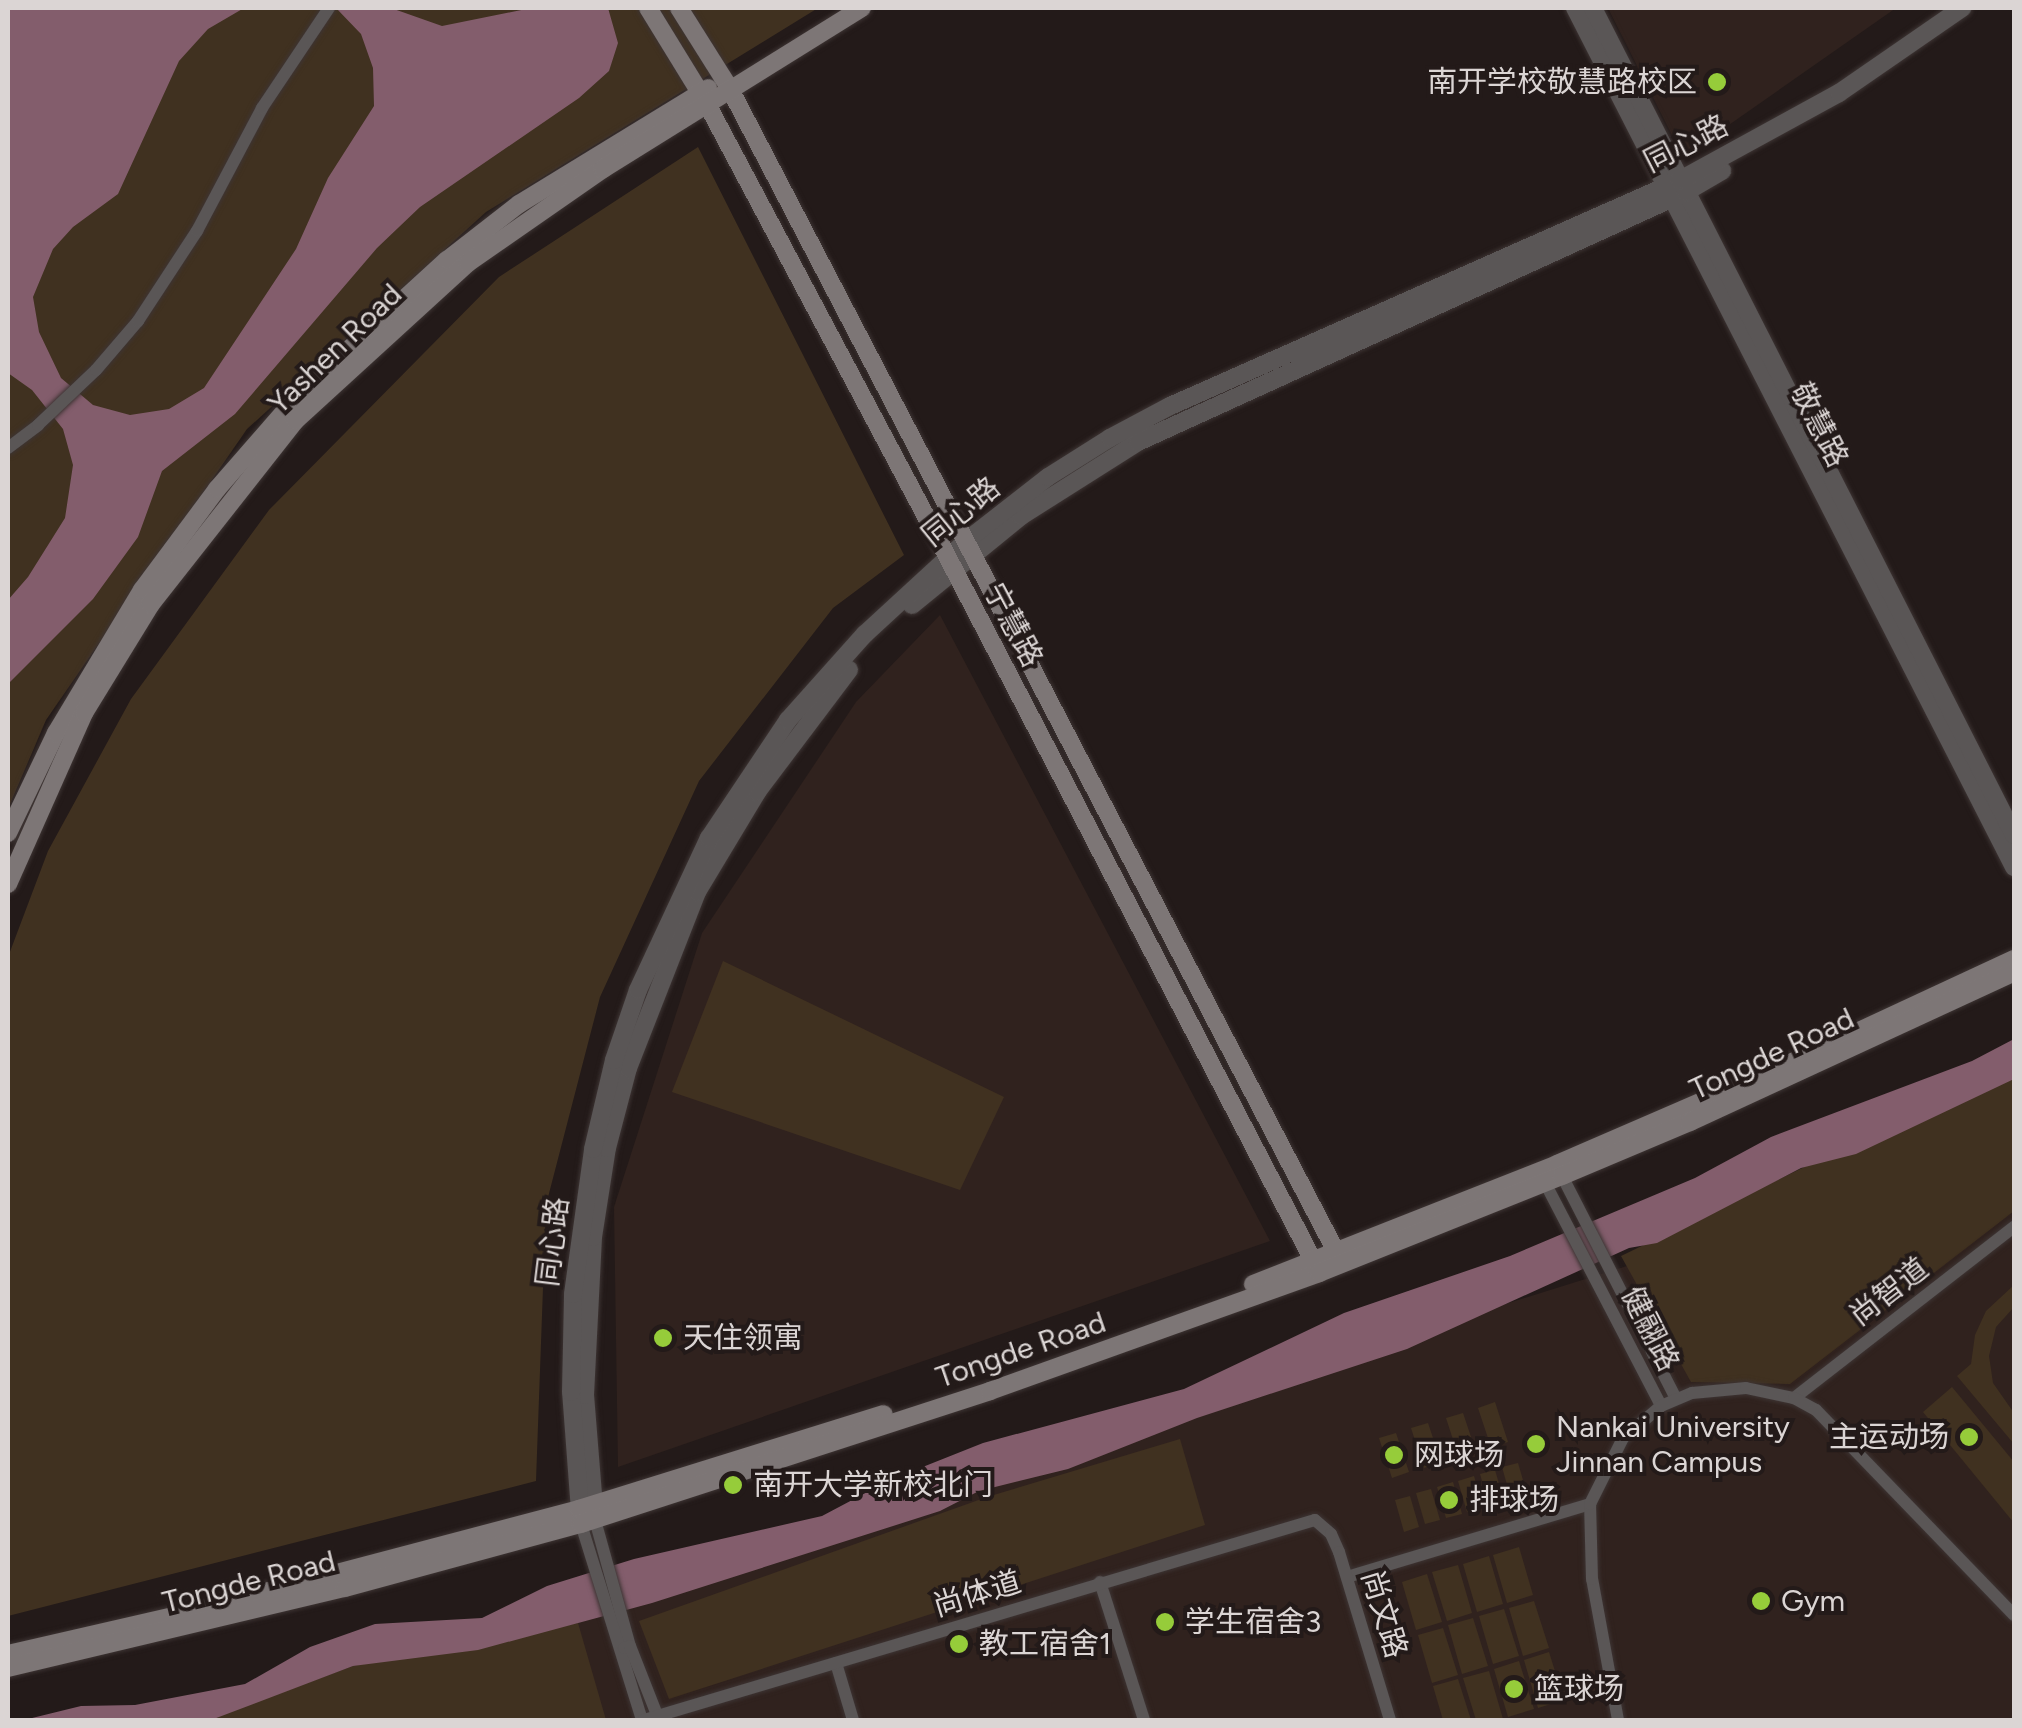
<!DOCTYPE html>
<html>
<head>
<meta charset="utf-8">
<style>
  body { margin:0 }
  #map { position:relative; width:2022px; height:1728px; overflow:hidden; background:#231a19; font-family:Figtree,"Noto Sans SC",sans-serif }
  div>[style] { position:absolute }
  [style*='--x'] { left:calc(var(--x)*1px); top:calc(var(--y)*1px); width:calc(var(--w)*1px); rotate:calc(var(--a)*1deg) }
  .built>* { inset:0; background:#30221e }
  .green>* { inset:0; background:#403120 }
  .water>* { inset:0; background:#835d6c }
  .roads { filter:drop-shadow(0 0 2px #3d3433) drop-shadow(0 0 2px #3d3433) }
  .minor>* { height:12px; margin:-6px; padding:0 6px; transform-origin:6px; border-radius:6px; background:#5a5656 }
  .tertiary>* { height:18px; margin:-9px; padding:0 9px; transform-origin:9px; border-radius:9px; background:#5a5656 }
  .secondary>* { height:18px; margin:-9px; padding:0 9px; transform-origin:9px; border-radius:9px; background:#7d7676 }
  .dots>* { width:28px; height:28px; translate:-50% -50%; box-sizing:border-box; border:5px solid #231a19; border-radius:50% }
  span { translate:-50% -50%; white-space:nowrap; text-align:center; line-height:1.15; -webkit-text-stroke:8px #231a19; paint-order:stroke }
  .poi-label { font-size:30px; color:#dbd5d4 }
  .right { translate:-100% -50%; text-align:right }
  .left { translate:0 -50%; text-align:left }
  .street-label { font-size:30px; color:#dbd5d4 }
  .frame { position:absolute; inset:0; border:10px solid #dbd5d4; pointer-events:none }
</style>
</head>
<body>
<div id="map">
  <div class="built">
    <div style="clip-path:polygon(1608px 8px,1896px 8px,1683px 157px)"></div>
    <div style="clip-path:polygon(940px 615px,1270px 1241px,618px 1467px,614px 1207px,702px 933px,856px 702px)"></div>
    <div style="clip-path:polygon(2014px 1082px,2014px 1720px,121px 1720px,487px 1622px,1627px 1266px)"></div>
  </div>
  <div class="green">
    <div style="clip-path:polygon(8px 8px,818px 8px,486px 212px,247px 429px,46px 720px,8px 809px)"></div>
    <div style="clip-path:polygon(698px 147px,904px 555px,833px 608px,699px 781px,600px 997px,546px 1205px,536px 1481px,8px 1616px,8px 957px,48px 851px,131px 699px,269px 510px,499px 277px)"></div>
    <div style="clip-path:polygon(723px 961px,1004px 1097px,960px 1190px,672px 1092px)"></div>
    <div style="clip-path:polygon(2014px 1065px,2014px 1211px,1790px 1384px,1691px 1382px,1621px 1256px)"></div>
    <div style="clip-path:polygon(2014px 1285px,2014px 1307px,1996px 1327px,1989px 1356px,1993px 1383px,2014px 1413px,2014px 1444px,1957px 1376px,1971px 1364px,1975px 1335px,1986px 1311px)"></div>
    <div style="clip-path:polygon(1952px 1387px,2014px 1462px,2014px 1523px,1923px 1412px)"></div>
    <div style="clip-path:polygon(1495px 1402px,1508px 1442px,1491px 1447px,1478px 1408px)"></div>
    <div style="clip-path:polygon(1463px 1413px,1476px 1452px,1459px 1458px,1446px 1418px)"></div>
    <div style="clip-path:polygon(1428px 1423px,1441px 1462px,1424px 1468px,1411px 1428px)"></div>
    <div style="clip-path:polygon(1396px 1433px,1409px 1472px,1392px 1478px,1379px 1438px)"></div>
    <div style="clip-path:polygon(1180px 1439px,1205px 1525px,669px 1699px,639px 1621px,987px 1497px)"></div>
    <div style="clip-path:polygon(1518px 1463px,1527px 1494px,1511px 1499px,1502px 1467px)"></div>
    <div style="clip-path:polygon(1495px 1470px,1504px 1501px,1489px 1506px,1480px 1474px)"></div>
    <div style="clip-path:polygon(1474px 1476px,1483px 1508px,1467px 1512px,1458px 1481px)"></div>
    <div style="clip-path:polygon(1453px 1482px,1462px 1514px,1446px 1518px,1437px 1487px)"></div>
    <div style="clip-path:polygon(1431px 1489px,1440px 1520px,1425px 1524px,1416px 1493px)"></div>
    <div style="clip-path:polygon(1410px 1496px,1419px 1527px,1404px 1532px,1395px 1500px)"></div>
    <div style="clip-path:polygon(1519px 1547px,1533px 1595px,1507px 1603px,1493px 1555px)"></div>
    <div style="clip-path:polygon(1489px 1556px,1503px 1604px,1477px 1612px,1463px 1564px)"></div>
    <div style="clip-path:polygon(1458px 1565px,1472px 1613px,1447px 1621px,1432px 1572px)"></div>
    <div style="clip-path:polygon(1427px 1574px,1442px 1622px,1416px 1630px,1402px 1582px)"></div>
    <div style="clip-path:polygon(1534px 1601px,1549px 1648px,1523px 1656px,1509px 1608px)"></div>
    <div style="clip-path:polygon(1504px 1609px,1519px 1656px,1493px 1664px,1479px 1616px)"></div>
    <div style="clip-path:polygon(1473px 1618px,1488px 1666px,1462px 1674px,1448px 1625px)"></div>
    <div style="clip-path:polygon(578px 1623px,606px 1720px,207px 1720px,353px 1666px)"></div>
    <div style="clip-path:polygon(1443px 1628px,1458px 1675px,1432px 1683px,1418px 1635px)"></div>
    <div style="clip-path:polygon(1549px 1652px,1564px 1700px,1538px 1708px,1524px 1660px)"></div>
    <div style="clip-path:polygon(1519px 1661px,1534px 1709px,1508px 1717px,1494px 1669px)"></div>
    <div style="clip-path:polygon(1489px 1671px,1503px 1719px,1476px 1720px,1463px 1678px)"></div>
    <div style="clip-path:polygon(1458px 1679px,1471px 1720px,1443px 1720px,1433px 1686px)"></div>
  </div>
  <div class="water">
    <div style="clip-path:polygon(8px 8px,244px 8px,208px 29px,179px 61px,118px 194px,73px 227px,53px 249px,33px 297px,39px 332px,61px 378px,93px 405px,130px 415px,169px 409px,204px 388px,296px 249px,328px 178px,374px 106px,373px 68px,361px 34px,336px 8px,391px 8px,442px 26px,531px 8px,608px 8px,618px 43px,609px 71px,579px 98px,420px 207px,377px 248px,235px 414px,162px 471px,138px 537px,93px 599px,8px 684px,8px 600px,28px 577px,65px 518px,73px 465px,63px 429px,32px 390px,8px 373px)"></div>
    <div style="clip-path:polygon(2014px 1039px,2014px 1079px,1856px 1154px,1801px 1168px,1657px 1243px,1629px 1248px,1407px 1349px,1197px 1418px,1068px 1469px,979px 1491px,940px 1511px,652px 1603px,478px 1650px,353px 1666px,211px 1720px,24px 1720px,81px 1706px,135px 1705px,245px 1684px,310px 1647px,375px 1624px,482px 1618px,547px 1586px,634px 1559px,822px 1516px,890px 1480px,983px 1443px,1184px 1389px,1344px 1313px,1510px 1256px,1695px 1178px,1771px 1137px,1972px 1061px)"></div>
  </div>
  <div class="roads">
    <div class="minor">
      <div style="--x:8;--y:448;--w:38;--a:-37"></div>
      <div style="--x:38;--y:425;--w:80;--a:-43.5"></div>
      <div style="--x:96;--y:370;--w:65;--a:-49.4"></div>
      <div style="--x:138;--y:321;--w:108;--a:-56.8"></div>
      <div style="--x:197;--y:231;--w:139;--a:-62.1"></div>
      <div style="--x:262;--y:108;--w:120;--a:-56.2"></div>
      <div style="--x:1559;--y:1170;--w:257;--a:62.9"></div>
      <div style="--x:1542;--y:1177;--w:258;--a:62.5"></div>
      <div style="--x:1794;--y:1398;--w:279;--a:-37.9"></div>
      <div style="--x:595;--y:1520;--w:131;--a:74.5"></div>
      <div style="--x:581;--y:1524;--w:205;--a:72.7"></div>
      <div style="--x:1347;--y:1577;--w:254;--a:-16.7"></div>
      <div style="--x:1100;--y:1582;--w:145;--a:72.3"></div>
      <div style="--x:624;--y:1648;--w:6;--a:-18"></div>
      <div style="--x:630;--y:1646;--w:79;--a:68.6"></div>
      <div style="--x:836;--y:1663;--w:59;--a:73.4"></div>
      <div style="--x:644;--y:1720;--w:700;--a:-16.6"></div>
      <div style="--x:1315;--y:1520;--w:21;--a:41"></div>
      <div style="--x:1331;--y:1534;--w:20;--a:66"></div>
      <div style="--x:1339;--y:1552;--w:176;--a:73.1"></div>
      <div style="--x:1618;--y:1720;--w:143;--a:-100.4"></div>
      <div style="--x:1592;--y:1579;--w:75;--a:-91.5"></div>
      <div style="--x:1590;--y:1504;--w:74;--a:-63.4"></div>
      <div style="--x:1623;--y:1438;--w:50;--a:-40.1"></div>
      <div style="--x:1661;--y:1406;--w:34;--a:-23"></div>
      <div style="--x:1692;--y:1393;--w:54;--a:-5.3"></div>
      <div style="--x:1746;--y:1388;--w:49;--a:11.8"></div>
      <div style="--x:1794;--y:1398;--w:25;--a:29"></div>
      <div style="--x:1816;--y:1410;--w:285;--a:46"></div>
    </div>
    <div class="tertiary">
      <div style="--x:1575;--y:8;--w:965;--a:62.93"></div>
      <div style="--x:1593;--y:8;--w:928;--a:63.02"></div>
      <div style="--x:912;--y:605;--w:141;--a:-39.2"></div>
      <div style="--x:1021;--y:516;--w:138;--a:-32.3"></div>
      <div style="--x:1138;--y:442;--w:602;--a:-24.52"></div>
      <div style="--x:1686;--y:192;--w:42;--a:-30.3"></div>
      <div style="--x:595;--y:1519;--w:124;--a:-94.6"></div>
      <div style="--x:585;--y:1395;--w:158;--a:-87.1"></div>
      <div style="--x:593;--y:1237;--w:90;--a:-81.1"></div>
      <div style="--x:607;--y:1148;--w:83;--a:-75.3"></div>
      <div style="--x:628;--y:1068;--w:189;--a:-68.6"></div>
      <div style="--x:697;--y:892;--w:117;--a:-59"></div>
      <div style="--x:757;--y:792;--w:153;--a:-53"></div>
      <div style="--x:581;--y:1524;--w:132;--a:-94.3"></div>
      <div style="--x:571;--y:1392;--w:98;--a:-88.8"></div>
      <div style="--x:573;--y:1294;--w:146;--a:-82.1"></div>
      <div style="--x:593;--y:1149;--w:91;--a:-76.7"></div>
      <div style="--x:614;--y:1060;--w:74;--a:-71.1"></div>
      <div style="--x:638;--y:990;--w:168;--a:-65"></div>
      <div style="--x:709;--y:838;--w:142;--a:-56.2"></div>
      <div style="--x:788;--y:720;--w:115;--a:-48.2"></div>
      <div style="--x:865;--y:634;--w:137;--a:-42.6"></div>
      <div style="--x:966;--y:541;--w:104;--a:-38"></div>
      <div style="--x:1048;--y:477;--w:73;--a:-32.2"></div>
      <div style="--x:1110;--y:438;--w:68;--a:-28.1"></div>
      <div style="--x:1170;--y:406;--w:558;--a:-23.9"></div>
      <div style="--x:1680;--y:180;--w:181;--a:-28.7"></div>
      <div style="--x:1839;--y:93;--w:150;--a:-34.6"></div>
    </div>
    <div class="secondary">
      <div style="--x:648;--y:8;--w:113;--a:58.4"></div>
      <div style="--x:707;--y:104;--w:512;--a:62.03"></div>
      <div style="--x:947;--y:556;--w:805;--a:62.54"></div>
      <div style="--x:679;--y:8;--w:96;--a:57.8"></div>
      <div style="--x:730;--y:89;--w:1324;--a:62.47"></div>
      <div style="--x:8;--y:833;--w:111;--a:-64.4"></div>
      <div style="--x:56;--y:733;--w:167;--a:-59"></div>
      <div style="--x:142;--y:590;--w:126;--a:-53.4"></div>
      <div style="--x:217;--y:489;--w:126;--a:-48.9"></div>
      <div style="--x:300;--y:394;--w:199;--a:-42.4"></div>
      <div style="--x:447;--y:260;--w:91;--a:-37.9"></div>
      <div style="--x:519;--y:204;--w:222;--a:-31.5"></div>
      <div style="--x:8;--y:884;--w:187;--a:-66"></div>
      <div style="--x:84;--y:713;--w:128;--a:-58.4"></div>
      <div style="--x:151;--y:604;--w:233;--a:-51.8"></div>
      <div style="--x:295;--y:421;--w:234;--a:-42.4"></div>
      <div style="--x:468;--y:263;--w:165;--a:-34.8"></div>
      <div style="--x:603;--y:169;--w:305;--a:-31.9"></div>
      <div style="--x:1253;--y:1284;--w:327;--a:-21.5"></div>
      <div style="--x:1557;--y:1164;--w:242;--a:-23.4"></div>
      <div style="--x:1779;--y:1068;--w:259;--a:-24.9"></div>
      <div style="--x:8;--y:1654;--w:174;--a:-12.9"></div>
      <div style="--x:178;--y:1615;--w:415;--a:-14.8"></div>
      <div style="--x:579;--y:1509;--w:319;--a:-17.3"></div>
      <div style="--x:8;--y:1668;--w:346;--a:-13.4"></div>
      <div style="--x:345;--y:1588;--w:245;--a:-15.2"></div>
      <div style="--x:581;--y:1524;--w:430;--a:-18"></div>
      <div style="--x:990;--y:1391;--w:350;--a:-19.7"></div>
      <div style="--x:1319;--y:1273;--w:262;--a:-21.8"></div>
      <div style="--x:1562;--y:1176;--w:139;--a:-22.9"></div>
      <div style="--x:1690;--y:1122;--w:357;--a:-24.8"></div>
    </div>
  </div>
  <div class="dots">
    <div style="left:1717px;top:82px;background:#96cc3a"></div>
    <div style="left:663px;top:1338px;background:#96cc3a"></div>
    <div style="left:1969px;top:1437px;background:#96cc3a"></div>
    <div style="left:1536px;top:1444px;background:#96cc3a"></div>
    <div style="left:1394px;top:1455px;background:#96cc3a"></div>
    <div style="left:733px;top:1485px;background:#96cc3a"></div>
    <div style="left:1449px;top:1500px;background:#96cc3a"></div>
    <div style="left:1761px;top:1601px;background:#96cc3a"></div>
    <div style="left:1165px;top:1622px;background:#96cc3a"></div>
    <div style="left:959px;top:1644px;background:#96cc3a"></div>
    <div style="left:1514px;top:1689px;background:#96cc3a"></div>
  </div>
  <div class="poi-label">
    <span class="right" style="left:1697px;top:82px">南开学校敬慧路校区</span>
    <span class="left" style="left:683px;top:1338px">天住领寓</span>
    <span class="left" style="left:1556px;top:1444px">Nankai University<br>Jinnan Campus</span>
    <span class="right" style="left:1949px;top:1437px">主运动场</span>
    <span class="left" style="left:1414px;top:1455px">网球场</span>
    <span class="left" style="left:753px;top:1485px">南开大学新校北门</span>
    <span class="left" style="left:1469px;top:1500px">排球场</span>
    <span class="left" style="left:1781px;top:1601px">Gym</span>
    <span class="left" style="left:1185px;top:1622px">学生宿舍3</span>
    <span class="left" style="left:979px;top:1644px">教工宿舍1</span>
    <span class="left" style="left:1534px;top:1689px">篮球场</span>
  </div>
  <div class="street-label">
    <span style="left:1686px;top:144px;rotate:-27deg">同心路</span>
    <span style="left:335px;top:349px;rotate:-44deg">Yashen Road</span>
    <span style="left:1819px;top:425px;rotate:63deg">敬慧路</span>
    <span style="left:961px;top:512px;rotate:-39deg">同心路</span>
    <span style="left:1013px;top:625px;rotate:62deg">宁慧路</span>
    <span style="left:1772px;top:1054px;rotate:-25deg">Tongde Road</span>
    <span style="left:553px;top:1242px;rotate:-83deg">同心路</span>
    <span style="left:1889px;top:1292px;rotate:-38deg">尚智道</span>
    <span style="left:1650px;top:1329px;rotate:63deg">健翮路</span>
    <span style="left:1021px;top:1350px;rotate:-19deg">Tongde Road</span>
    <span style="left:249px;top:1582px;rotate:-14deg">Tongde Road</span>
    <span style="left:977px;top:1594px;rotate:-17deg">尚体道</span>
    <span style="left:1384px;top:1614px;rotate:73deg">尚文路</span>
  </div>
  <div class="frame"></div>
</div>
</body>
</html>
